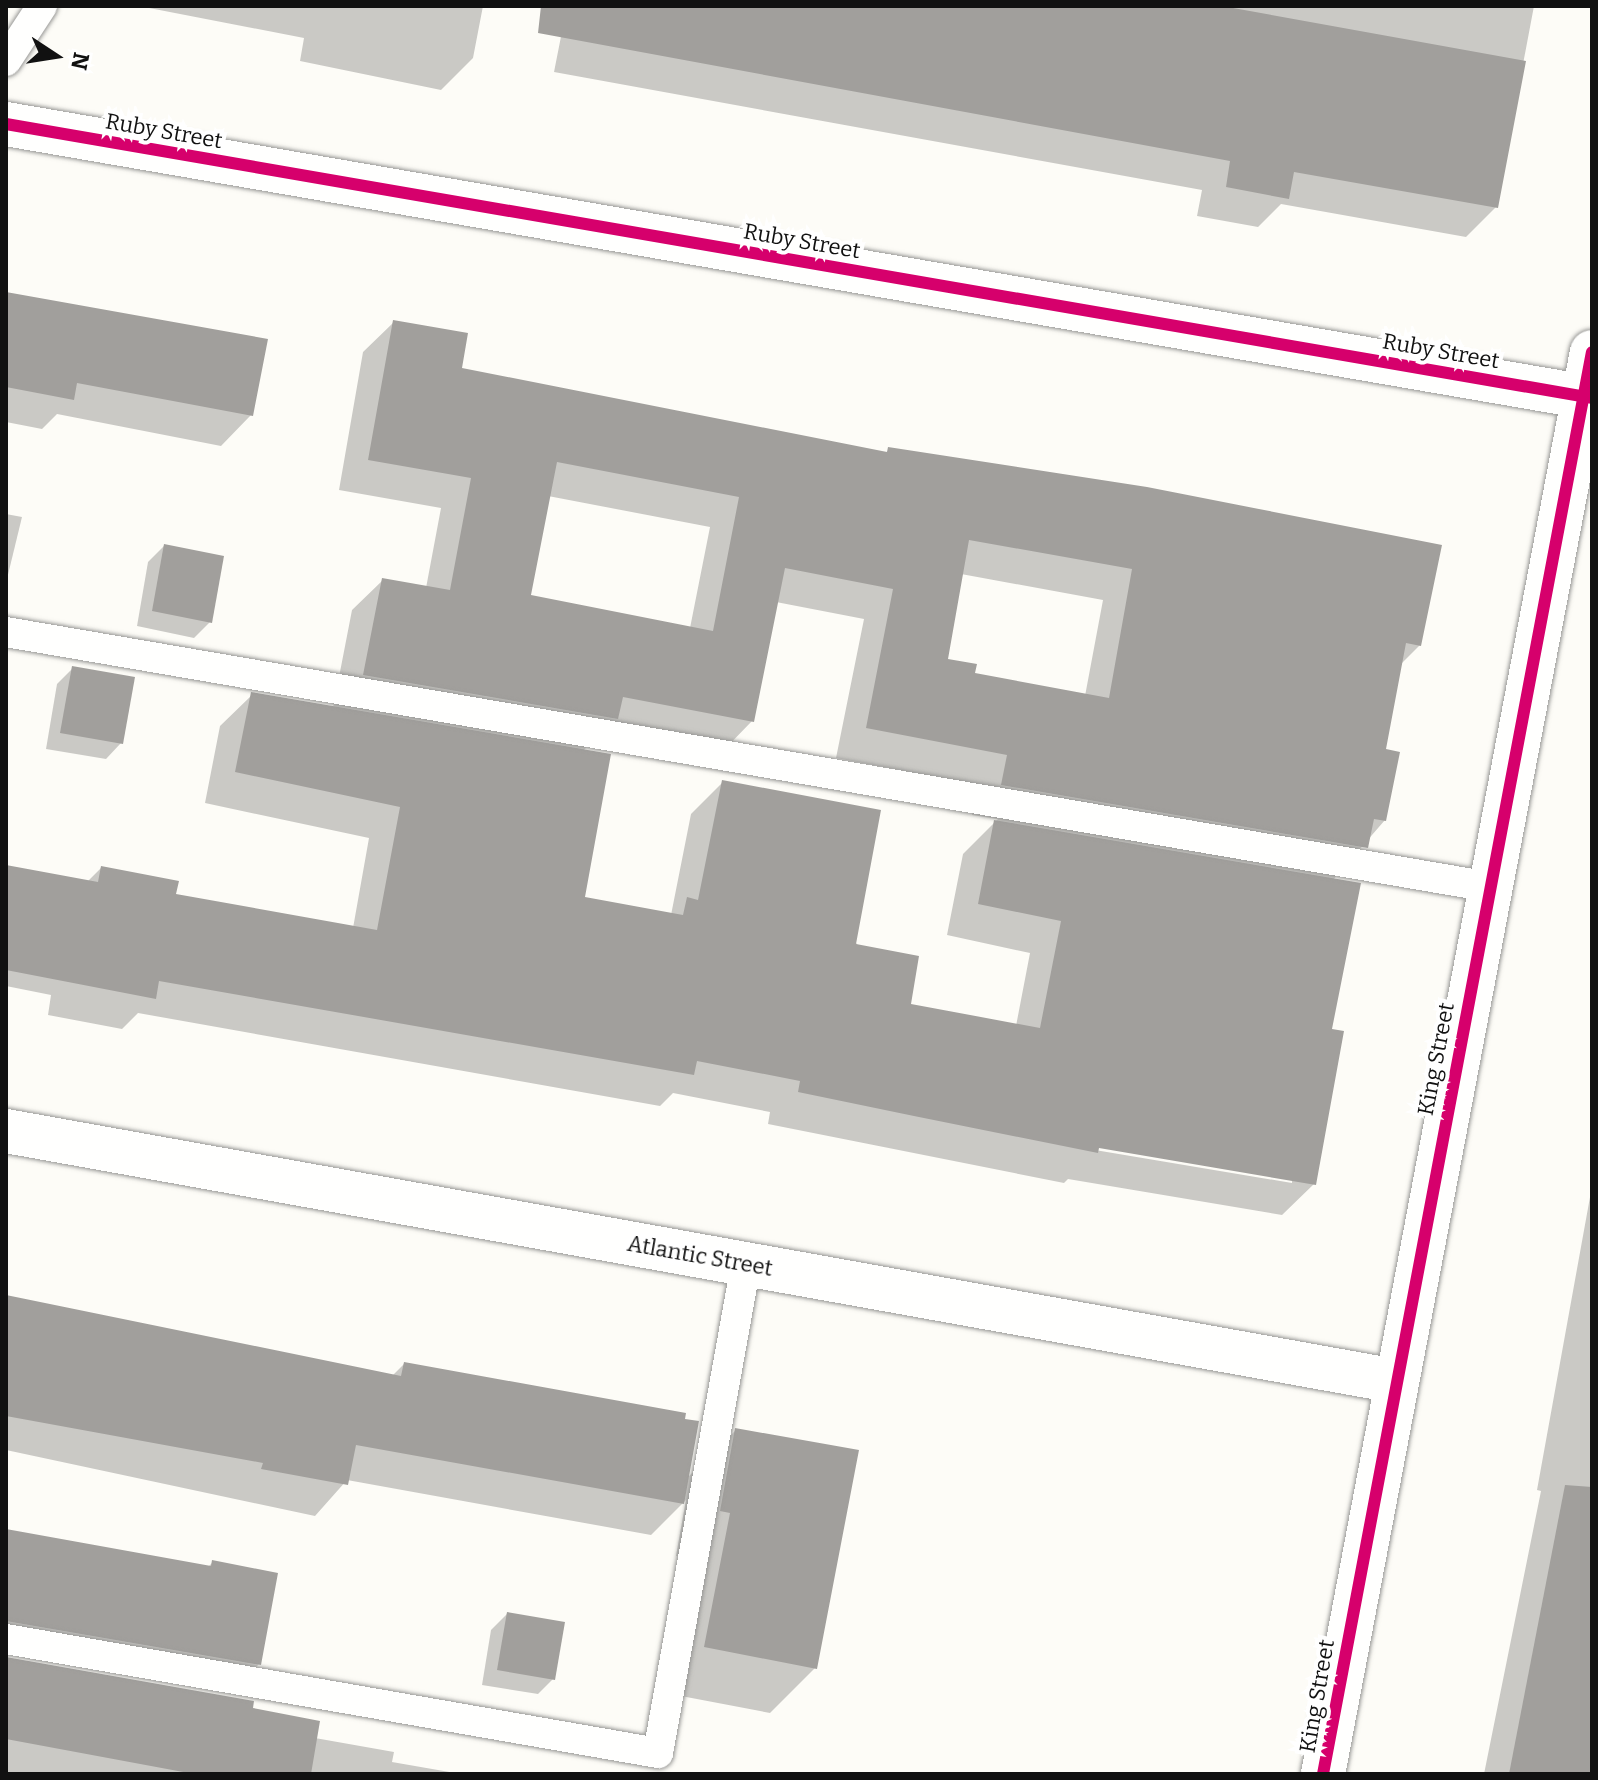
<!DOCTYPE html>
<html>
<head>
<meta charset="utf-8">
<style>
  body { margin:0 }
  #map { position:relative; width:1598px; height:1780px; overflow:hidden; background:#fdfcf7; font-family:Bitter,serif }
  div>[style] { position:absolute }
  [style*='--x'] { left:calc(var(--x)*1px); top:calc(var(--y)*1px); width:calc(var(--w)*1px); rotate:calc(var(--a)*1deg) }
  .shadow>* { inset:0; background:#0003 }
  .building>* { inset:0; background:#a19f9c }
  .roads { filter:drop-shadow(0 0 2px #979795) drop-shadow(0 0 2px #979795) }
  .service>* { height:30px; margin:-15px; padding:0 15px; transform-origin:15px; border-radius:15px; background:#fffffe }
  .minor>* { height:44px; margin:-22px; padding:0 22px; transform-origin:22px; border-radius:22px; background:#fffffe }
  .cycleway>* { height:12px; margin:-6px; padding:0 6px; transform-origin:6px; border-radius:6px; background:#d6006c }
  span { translate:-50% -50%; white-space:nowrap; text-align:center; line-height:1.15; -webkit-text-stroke:8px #fff; paint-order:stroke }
  .street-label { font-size:22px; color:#111 }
  .frame { position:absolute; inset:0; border:8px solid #111; pointer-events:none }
  .north { position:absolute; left:16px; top:16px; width:80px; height:80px; -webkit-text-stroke:6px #fff; paint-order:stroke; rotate:102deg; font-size:22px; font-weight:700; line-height:32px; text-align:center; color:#111 }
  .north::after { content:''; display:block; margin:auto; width:28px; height:36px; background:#111; clip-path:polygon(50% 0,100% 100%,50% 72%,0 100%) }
</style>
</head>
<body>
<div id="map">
  <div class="shadow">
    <div style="clip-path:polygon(483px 6px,473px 58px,441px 90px,300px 61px,304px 38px,144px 7px)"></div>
    <div style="clip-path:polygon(567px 6px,1534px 6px,1496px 207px,1466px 237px,1281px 204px,1258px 227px,1197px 216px,1202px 190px,554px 72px)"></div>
    <div style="clip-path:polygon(6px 298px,251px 415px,221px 446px,57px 414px,42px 429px,6px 422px)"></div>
    <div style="clip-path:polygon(evenodd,394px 322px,459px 370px,884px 454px,889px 450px,1420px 645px,1400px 665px,1384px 751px,1385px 820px,1333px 880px,1330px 1031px,1314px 1184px,1282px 1215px,1068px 1179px,1064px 1183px,768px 1124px,770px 1112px,673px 1093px,660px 1106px,138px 1013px,122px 1029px,48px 1015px,51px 995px,6px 986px,6px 867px,87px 882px,101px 868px,174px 896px,353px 928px,369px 838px,205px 803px,220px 726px,252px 695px,333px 708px,352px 610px,383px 580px,426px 588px,441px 508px,339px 490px,363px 352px,394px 322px,548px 496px,710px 527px,690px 628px,529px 597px,548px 496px,394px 322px,961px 574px,1103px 600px,1085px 696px,973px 674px,946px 660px,961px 574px,394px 322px,776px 602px,864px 619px,836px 758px,978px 785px,972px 815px,998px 819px,963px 854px,947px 935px,1030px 953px,1016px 1026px,908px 1005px,722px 783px,691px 814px,671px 915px,583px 899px,583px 751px,604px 729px,722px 752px,752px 721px,776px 602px,394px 322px,1089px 1145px,1292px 1179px,1292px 1183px,1089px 1149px,1089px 1145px)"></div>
    <div style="clip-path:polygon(6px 514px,22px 517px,6px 583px)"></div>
    <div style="clip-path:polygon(164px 546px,210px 622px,194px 638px,137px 626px,148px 562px)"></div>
    <div style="clip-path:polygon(73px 668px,121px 743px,106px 759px,46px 749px,57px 684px)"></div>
    <div style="clip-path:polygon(1592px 1186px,1592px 1774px,1484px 1774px,1541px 1491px,1537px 1490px)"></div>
    <div style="clip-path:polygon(6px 1296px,392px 1376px,404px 1364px,687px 1478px,736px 1430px,815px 1668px,770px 1713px,660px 1692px,686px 1558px,676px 1556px,686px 1500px,651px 1535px,347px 1480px,315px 1516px,6px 1450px)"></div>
    <div style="clip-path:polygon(6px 1532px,207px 1568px,212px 1563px,259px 1664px,231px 1692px,6px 1653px)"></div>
    <div style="clip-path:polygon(507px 1614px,553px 1679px,538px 1694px,482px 1685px,491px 1630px)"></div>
    <div style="clip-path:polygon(6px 1659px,250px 1710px,315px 1738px,394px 1752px,392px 1762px,461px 1774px,6px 1774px)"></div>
  </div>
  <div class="building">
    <div style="clip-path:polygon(541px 6px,1222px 6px,1526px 61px,1498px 208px,1294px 172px,1289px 199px,1226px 187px,1230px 161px,538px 33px)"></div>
    <div style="clip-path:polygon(6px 292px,268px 339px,253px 416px,77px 383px,74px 400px,6px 387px)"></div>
    <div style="clip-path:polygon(evenodd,393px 320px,468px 333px,462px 368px,887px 452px,888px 447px,1147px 487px,1442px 545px,1421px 646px,1406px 643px,1386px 749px,1400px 752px,1386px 821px,1374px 819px,1368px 848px,1001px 785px,1007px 755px,866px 728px,893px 589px,785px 568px,754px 722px,623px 697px,618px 719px,363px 675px,382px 578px,450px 590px,471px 478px,368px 460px,393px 320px,557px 462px,739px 497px,713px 631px,531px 595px,557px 462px,393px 320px,969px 540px,1132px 569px,1109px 698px,975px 673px,977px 664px,948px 659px,969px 540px)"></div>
    <div style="clip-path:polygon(164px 544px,224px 556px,212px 623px,152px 611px)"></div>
    <div style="clip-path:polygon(72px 666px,135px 677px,123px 744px,60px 733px)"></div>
    <div style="clip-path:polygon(251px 692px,611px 754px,585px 897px,683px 915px,687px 897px,698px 900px,722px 780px,881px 810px,856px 944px,919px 956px,911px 1004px,1040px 1028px,1061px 921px,978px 904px,994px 820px,1361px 883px,1332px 1029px,1344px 1031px,1316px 1185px,1099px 1148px,1098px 1153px,914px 1116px,798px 1092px,800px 1081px,697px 1061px,694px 1075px,159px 981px,156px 999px,6px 970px,6px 865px,98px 882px,101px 866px,179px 881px,176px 894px,377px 930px,400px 807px,235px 772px)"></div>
    <div style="clip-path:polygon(6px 1295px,401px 1376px,404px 1362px,686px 1413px,685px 1419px,699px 1421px,684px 1504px,356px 1445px,348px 1485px,261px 1469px,263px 1463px,6px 1416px)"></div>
    <div style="clip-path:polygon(735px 1428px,859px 1450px,817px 1669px,704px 1647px,730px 1513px,720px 1511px)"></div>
    <div style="clip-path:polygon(1565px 1485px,1592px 1487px,1592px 1774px,1509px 1774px)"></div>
    <div style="clip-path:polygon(6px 1529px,211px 1566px,212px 1560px,278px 1573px,261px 1665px,6px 1621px)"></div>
    <div style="clip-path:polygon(507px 1612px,565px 1622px,555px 1680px,497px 1670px)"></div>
    <div style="clip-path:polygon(6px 1657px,254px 1701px,253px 1708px,320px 1721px,311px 1774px,194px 1774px,6px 1739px)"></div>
  </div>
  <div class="roads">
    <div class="service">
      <div style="--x:6;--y:61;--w:66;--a:-56.8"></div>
      <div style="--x:6;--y:632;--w:1506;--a:9.75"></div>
      <div style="--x:6;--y:1639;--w:662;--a:9.92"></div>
      <div style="--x:658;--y:1753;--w:497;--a:-79.8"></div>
    </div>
    <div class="minor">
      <div style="--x:6;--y:124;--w:1609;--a:9.8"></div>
      <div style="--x:6;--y:1131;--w:1411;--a:10.2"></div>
      <div style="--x:1323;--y:1774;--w:1447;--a:-79.29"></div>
    </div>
  </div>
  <div class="cycleway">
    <div style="--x:6;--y:124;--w:1609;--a:9.8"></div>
    <div style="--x:1323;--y:1774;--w:1447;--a:-79.29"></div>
  </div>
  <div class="street-label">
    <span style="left:164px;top:131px;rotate:10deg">Ruby Street</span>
    <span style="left:802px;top:241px;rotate:10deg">Ruby Street</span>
    <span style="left:1441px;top:351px;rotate:10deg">Ruby Street</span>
    <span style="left:1436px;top:1059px;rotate:-79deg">King Street</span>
    <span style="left:700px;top:1256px;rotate:10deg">Atlantic Street</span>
    <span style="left:1317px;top:1696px;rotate:-80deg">King Street</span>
  </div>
  <div class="frame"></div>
  <div class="north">N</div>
</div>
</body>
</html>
